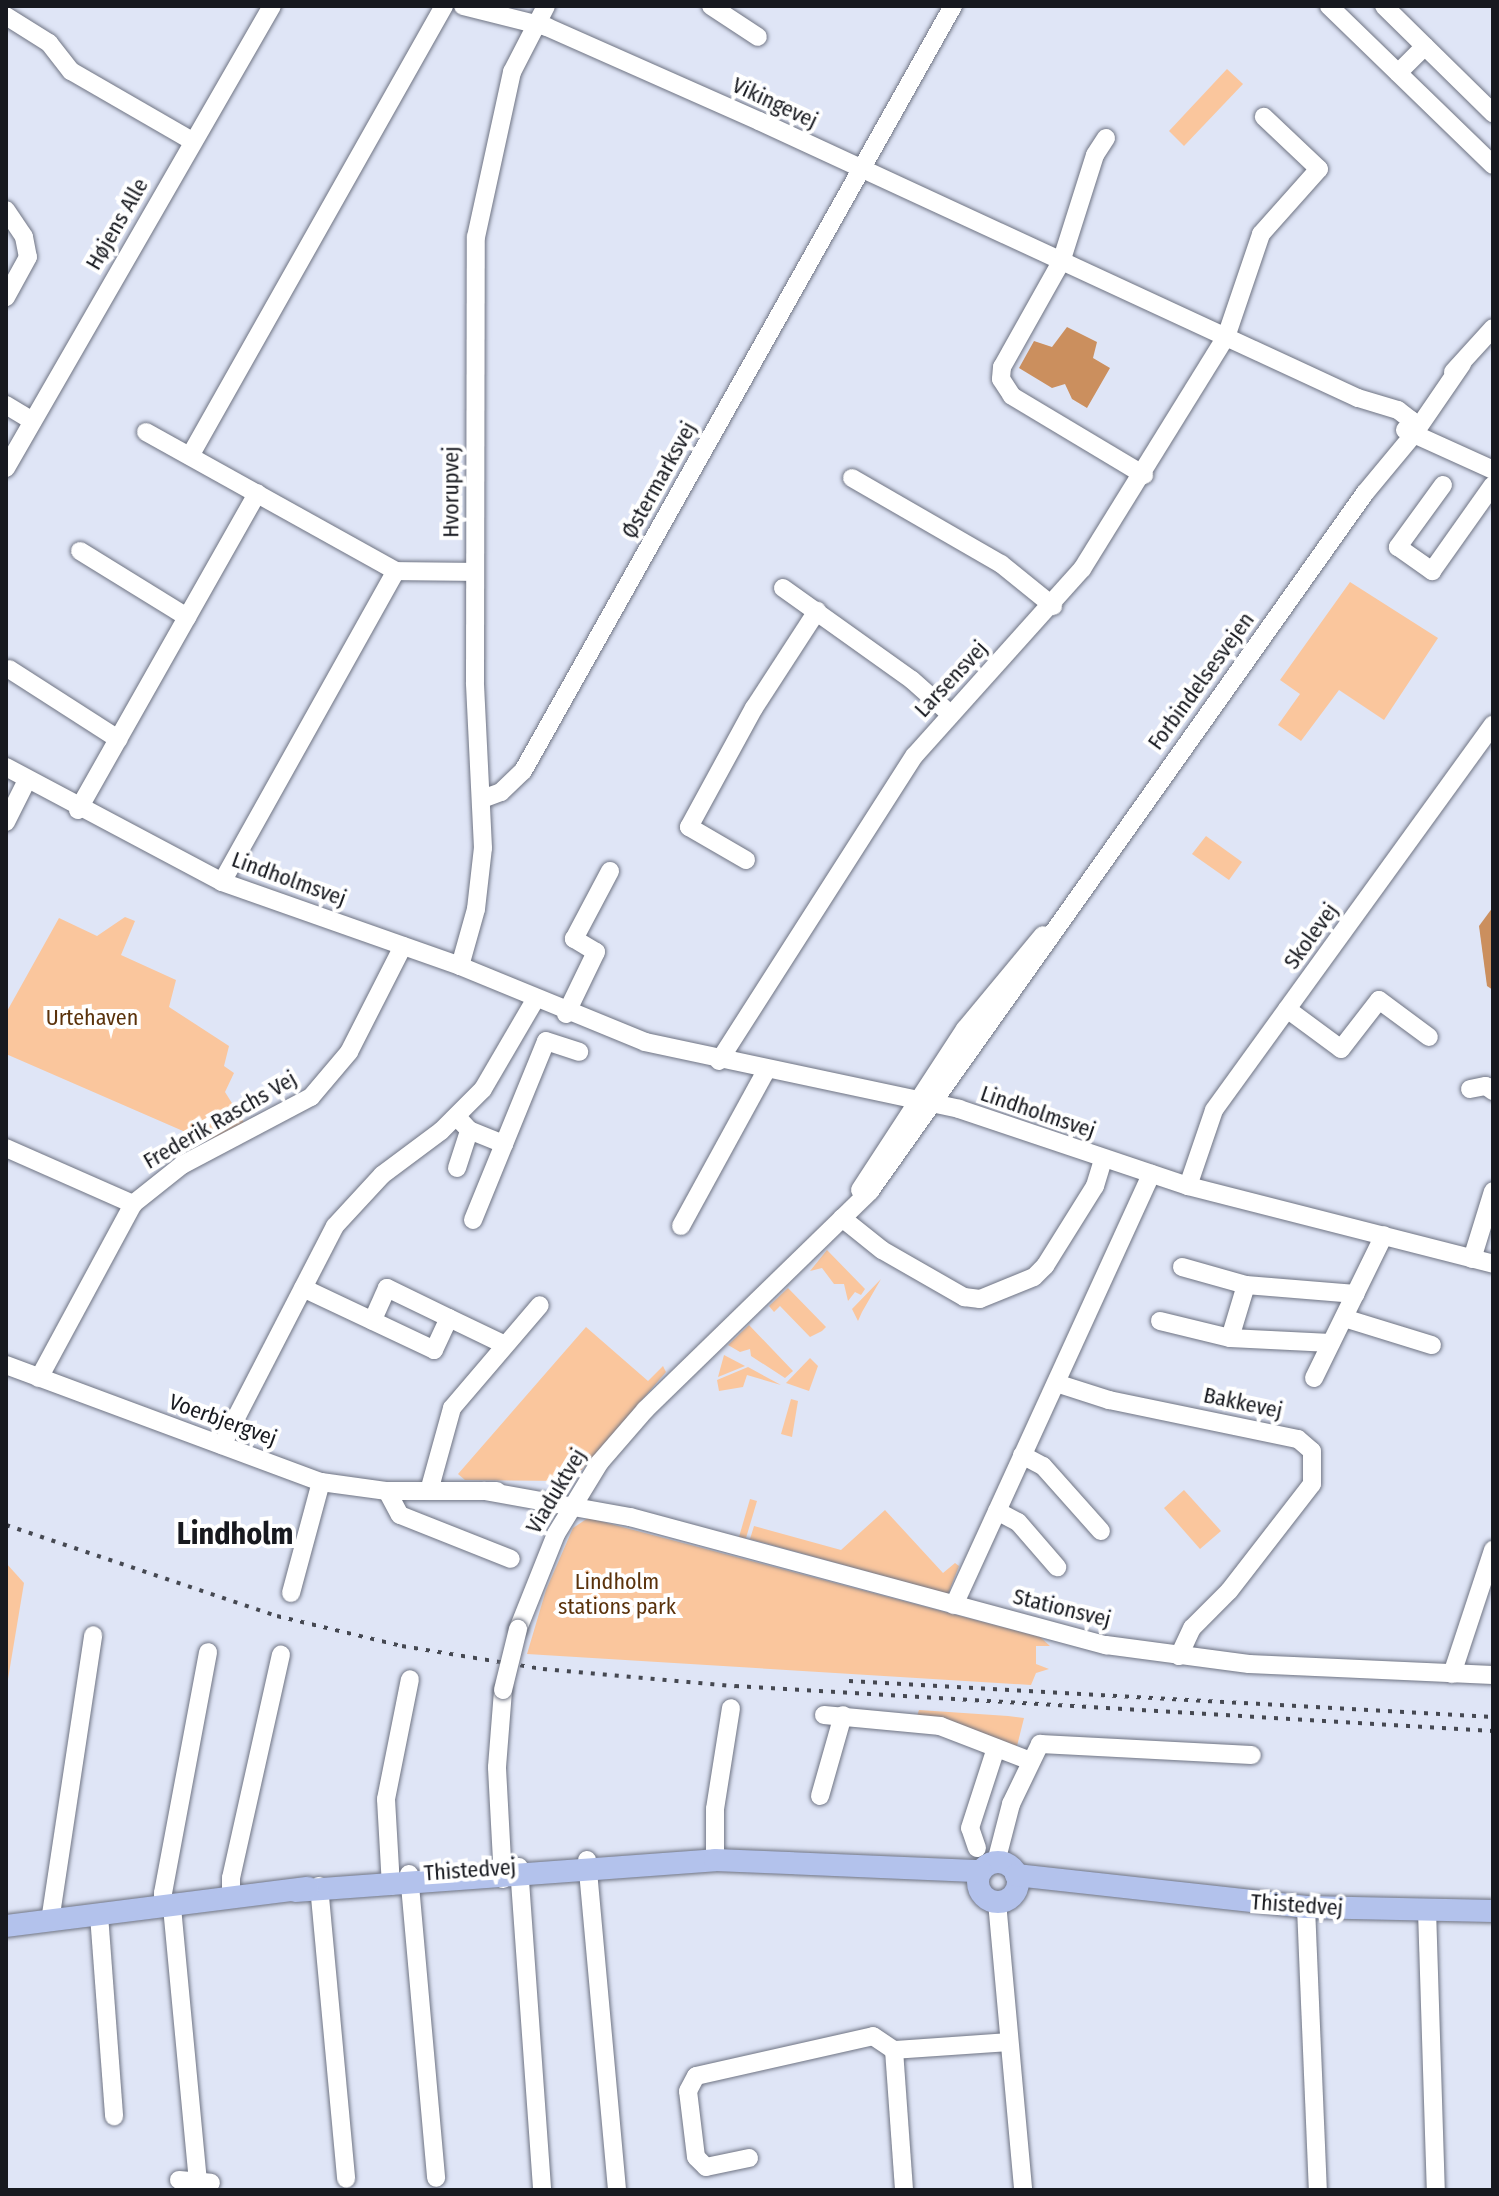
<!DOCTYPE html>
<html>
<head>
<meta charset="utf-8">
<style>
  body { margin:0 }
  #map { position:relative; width:1499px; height:2196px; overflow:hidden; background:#dfe5f6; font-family:"Fira Sans Condensed",sans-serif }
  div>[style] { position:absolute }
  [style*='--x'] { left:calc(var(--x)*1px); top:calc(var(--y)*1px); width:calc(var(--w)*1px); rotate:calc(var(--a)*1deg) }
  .green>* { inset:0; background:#fac69d }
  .water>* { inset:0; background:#cb8f5e }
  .roads { filter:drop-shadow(0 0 2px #6f7483) drop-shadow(0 0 2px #6f7483) }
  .minor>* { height:18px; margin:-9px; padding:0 9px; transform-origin:9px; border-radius:9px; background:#fff }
  .major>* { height:22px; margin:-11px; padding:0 11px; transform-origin:11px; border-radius:11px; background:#b3c2ec }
  .major>.ring { margin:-11px; padding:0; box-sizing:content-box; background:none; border:22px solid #b3c2ec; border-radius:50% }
  .rail>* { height:4px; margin-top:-2px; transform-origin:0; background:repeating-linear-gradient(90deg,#454851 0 4px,transparent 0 12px) }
  .bridges { filter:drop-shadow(0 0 2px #6f7483) drop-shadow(0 0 2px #6f7483) }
  .minor-bridge>* { height:18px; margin:-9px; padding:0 9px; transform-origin:9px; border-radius:9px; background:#fff }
  span { translate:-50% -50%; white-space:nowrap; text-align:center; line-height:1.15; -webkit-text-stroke:8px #fff; paint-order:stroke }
  .street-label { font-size:22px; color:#17191f }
  .park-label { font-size:22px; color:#5a320b }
  .district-label { font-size:30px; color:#17191f; font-weight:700 }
  .frame { position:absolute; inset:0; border:8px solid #17191f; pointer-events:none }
</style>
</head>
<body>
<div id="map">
  <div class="green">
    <div style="clip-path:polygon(1227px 69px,1243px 84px,1184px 146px,1169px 131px)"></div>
    <div style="clip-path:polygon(1350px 582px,1438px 638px,1384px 720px,1339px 690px,1301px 741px,1278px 725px,1300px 694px,1280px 680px)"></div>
    <div style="clip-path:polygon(1206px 836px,1242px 862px,1229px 880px,1192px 854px)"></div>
    <div style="clip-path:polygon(125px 917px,135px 921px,121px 955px,176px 980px,169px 1007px,229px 1046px,224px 1066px,234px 1073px,225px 1092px,245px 1124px,206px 1141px,6px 1054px,6px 1013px,59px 918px,97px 936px)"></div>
    <div style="clip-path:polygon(827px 1250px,865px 1289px,861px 1295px,855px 1292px,848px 1301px,844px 1284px,834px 1284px,822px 1268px,810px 1271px)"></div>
    <div style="clip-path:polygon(881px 1279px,862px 1312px,858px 1321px,852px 1309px)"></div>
    <div style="clip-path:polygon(788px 1288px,826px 1327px,822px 1331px,810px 1337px,780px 1306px,774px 1312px,769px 1306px)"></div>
    <div style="clip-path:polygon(749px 1325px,793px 1371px,785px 1378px,751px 1356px,750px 1349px,740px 1352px,728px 1345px)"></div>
    <div style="clip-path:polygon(586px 1327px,648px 1381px,663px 1366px,666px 1372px,572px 1481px,465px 1480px,458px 1474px)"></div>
    <div style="clip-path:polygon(724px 1355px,745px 1366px,718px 1377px)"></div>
    <div style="clip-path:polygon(810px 1358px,818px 1366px,809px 1391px,786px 1383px)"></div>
    <div style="clip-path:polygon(748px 1367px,781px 1385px,747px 1375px,743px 1387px,719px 1391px,717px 1380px)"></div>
    <div style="clip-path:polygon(791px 1399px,798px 1401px,792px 1437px,781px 1434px)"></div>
    <div style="clip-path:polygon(1184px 1490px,1221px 1531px,1200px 1549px,1164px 1508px)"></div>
    <div style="clip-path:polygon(750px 1499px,757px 1501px,746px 1538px,739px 1537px)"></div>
    <div style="clip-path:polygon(885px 1510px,943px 1573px,955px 1563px,959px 1566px,948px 1594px,750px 1539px,754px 1526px,841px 1550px)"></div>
    <div style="clip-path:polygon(588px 1518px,1040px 1637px,1050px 1646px,1036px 1646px,1036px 1664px,1049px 1669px,1036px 1673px,1031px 1685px,527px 1654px,546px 1590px,573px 1528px)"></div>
    <div style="clip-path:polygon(6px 1563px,24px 1583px,6px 1691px)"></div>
    <div style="clip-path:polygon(919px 1710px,1008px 1716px,1024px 1718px,1017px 1746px,917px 1716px)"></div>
  </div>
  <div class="water">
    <div style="clip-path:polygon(1067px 327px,1097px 342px,1093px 358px,1110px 368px,1087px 408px,1072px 399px,1065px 384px,1052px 388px,1019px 368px,1034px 341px,1052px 347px)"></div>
    <div style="clip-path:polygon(1493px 907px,1493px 990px,1487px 986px,1479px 926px)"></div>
  </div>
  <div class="roads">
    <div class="minor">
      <div style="--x:463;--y:6;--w:87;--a:14"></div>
      <div style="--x:547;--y:27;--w:232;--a:23.9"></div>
      <div style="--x:759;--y:121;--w:660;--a:24.82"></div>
      <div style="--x:1358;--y:398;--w:42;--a:16.7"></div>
      <div style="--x:1398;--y:410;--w:16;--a:38"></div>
      <div style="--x:1411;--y:420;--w:14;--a:78"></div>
      <div style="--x:711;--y:6;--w:56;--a:33.4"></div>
      <div style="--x:1329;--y:6;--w:228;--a:44.1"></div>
      <div style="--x:1384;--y:6;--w:153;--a:44.5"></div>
      <div style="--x:6;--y:16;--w:51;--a:32.1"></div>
      <div style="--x:49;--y:43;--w:36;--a:52"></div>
      <div style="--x:71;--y:71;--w:140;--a:30"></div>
      <div style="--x:1398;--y:73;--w:38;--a:-45"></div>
      <div style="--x:1106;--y:138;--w:20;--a:123"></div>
      <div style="--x:1095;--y:155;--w:112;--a:107.6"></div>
      <div style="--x:1061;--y:262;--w:120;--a:119.3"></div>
      <div style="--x:1002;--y:367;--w:12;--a:95"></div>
      <div style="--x:1001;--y:379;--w:20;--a:57"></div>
      <div style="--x:1012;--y:396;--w:154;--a:30.9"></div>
      <div style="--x:6;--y:210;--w:32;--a:56"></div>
      <div style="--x:24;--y:237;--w:20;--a:79"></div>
      <div style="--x:28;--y:257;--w:46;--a:118.8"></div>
      <div style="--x:1453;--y:372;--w:59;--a:-47.7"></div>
      <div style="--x:6;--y:405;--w:31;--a:31"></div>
      <div style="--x:1405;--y:430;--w:97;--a:24.4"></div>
      <div style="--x:146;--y:432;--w:286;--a:29.1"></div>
      <div style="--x:396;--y:571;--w:78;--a:0.7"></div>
      <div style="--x:190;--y:456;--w:517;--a:-60.56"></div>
      <div style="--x:6;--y:468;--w:533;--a:-60.07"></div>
      <div style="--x:852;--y:478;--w:172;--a:30"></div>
      <div style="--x:1001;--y:564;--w:67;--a:38.9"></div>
      <div style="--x:1443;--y:485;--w:77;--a:126"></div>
      <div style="--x:1398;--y:547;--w:42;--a:35.2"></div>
      <div style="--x:1432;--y:571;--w:105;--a:-54.7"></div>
      <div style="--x:80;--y:551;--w:126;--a:31.7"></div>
      <div style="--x:783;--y:588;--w:158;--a:35.5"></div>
      <div style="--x:912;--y:680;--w:50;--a:41.7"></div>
      <div style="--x:9;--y:669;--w:130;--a:32.7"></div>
      <div style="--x:6;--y:767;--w:245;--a:28"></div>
      <div style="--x:222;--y:882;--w:252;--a:19.4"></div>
      <div style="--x:460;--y:966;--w:200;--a:22.3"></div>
      <div style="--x:645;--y:1042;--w:321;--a:12"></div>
      <div style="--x:959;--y:1109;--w:242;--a:18.6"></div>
      <div style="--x:1188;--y:1186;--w:315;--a:14.3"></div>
      <div style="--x:482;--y:799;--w:20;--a:-20"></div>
      <div style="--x:501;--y:792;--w:30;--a:-44"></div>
      <div style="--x:523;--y:771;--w:878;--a:-60.66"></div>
      <div style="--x:78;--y:810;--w:364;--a:-60.5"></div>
      <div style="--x:6;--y:822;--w:47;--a:-63.4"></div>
      <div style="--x:746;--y:860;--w:66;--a:-149.9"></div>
      <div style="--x:689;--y:827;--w:136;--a:-61.4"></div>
      <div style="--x:754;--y:708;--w:116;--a:-57"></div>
      <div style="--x:222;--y:882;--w:356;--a:-60.8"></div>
      <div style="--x:460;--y:966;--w:59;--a:-74.3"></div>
      <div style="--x:476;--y:909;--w:61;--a:-83.5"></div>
      <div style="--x:483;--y:848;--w:166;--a:-92.8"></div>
      <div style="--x:475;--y:682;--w:445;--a:-89.9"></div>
      <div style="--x:476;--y:237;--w:169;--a:-77.7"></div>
      <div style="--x:512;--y:72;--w:74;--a:-62.7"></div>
      <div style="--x:1287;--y:1009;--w:67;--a:36.5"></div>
      <div style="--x:1341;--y:1049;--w:62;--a:-52.2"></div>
      <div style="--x:1379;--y:1000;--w:62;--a:36.5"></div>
      <div style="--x:566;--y:1014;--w:69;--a:-64.2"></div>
      <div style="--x:596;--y:952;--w:26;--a:-149"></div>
      <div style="--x:574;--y:939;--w:77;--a:-62.1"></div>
      <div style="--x:719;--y:1061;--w:363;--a:-57.4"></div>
      <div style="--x:915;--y:755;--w:250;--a:-48.1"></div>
      <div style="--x:1082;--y:569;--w:273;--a:-58.2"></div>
      <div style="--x:1226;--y:337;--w:109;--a:-71.2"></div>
      <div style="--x:1261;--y:234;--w:87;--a:-48.3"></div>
      <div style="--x:1319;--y:169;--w:76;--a:-136.6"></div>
      <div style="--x:1470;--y:1089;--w:16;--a:-11"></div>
      <div style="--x:1486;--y:1086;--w:9;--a:36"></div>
      <div style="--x:457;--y:1117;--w:18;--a:47"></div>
      <div style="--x:469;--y:1130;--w:38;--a:22"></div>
      <div style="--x:6;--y:1148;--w:139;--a:23.8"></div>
      <div style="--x:457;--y:1168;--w:40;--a:-72"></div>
      <div style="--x:1188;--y:1186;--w:80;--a:-71.1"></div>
      <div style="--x:1214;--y:1110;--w:476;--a:-54.1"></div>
      <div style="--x:860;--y:1190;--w:192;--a:-56.9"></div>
      <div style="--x:965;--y:1029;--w:122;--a:-50.3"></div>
      <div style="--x:842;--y:1218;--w:51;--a:38.7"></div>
      <div style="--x:882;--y:1250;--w:95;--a:29.8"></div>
      <div style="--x:964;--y:1297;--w:16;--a:7"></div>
      <div style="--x:980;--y:1299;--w:58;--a:-22.2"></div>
      <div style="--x:1034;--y:1277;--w:16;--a:-45"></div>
      <div style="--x:1045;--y:1266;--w:94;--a:-58"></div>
      <div style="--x:1095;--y:1186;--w:27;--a:-73"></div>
      <div style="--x:473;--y:1220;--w:193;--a:-67.8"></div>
      <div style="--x:546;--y:1041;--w:35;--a:18"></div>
      <div style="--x:681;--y:1226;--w:179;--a:-61.3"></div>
      <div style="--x:1472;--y:1259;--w:71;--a:-72.8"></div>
      <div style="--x:1182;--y:1267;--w:66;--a:15.7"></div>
      <div style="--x:1246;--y:1285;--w:110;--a:4.7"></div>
      <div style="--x:303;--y:1288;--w:145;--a:25.3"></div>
      <div style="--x:434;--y:1350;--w:35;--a:-65"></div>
      <div style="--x:449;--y:1318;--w:69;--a:-154.2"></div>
      <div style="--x:387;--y:1288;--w:36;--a:114"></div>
      <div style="--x:449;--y:1318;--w:62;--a:25.7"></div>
      <div style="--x:1344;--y:1318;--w:92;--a:17.1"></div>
      <div style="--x:1160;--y:1321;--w:72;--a:13.7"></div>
      <div style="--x:1230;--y:1338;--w:101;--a:2.8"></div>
      <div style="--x:1230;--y:1338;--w:55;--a:-73.2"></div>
      <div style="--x:6;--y:1365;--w:336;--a:20.4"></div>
      <div style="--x:321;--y:1482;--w:67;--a:7.8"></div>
      <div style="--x:387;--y:1491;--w:110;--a:0"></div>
      <div style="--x:39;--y:1378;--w:198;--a:-61.6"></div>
      <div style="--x:133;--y:1204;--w:63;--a:-38.5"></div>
      <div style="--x:182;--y:1165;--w:146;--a:-27.8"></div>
      <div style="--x:311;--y:1097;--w:59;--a:-49.8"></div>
      <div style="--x:349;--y:1052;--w:119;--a:-63"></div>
      <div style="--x:1314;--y:1378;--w:159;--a:-63.9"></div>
      <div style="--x:1056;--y:1383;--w:56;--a:17.8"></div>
      <div style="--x:1109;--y:1400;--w:193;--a:11.7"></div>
      <div style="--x:1298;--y:1439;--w:18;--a:41"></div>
      <div style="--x:1312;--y:1451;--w:33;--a:90"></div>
      <div style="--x:1312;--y:1484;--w:135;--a:127.8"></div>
      <div style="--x:1229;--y:1591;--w:52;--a:135"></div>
      <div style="--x:1192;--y:1628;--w:31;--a:115"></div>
      <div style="--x:222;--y:1445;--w:246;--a:-62.7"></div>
      <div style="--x:335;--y:1226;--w:69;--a:-47.3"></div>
      <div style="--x:382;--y:1175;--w:74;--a:-36.7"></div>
      <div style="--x:441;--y:1131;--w:59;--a:-45"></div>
      <div style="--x:483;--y:1089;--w:103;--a:-59.7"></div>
      <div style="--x:1022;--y:1455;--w:24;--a:28"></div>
      <div style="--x:1043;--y:1466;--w:87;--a:48.3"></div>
      <div style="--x:387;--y:1491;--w:27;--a:62"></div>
      <div style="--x:400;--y:1515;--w:119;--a:21.6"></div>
      <div style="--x:429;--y:1491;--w:86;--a:-74.5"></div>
      <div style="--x:452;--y:1408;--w:135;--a:-49.5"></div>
      <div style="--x:485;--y:1491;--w:147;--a:10.2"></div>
      <div style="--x:630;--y:1517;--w:493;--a:15.1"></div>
      <div style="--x:1106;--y:1645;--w:144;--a:7.6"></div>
      <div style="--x:1249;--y:1664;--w:244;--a:2.6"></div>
      <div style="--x:997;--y:1511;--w:24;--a:28"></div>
      <div style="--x:1018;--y:1522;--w:60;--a:49.1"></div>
      <div style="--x:291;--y:1593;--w:115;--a:-74.9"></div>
      <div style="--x:954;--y:1605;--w:474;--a:-65.4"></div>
      <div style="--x:518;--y:1629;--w:102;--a:-68.2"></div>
      <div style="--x:556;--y:1534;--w:84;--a:-58.6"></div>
      <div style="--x:600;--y:1462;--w:69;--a:-49.1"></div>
      <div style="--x:645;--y:1410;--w:314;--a:-44.2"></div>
      <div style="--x:870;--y:1191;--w:856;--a:-54.66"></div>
      <div style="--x:1365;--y:493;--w:77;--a:-50.3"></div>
      <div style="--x:1414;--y:434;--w:85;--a:-55.6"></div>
      <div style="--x:1452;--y:1674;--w:131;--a:-71.7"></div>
      <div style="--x:824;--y:1715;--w:117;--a:5.4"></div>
      <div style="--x:940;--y:1726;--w:94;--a:21.1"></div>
      <div style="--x:820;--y:1796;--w:84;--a:-74.1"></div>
      <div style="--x:977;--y:1848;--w:21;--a:-109"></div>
      <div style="--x:970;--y:1828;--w:84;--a:-72"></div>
      <div style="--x:587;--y:1860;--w:331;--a:84.8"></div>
      <div style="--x:715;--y:1860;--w:51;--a:-90"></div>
      <div style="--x:715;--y:1809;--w:102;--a:-81"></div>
      <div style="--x:996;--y:1862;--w:60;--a:-75.5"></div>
      <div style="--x:1011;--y:1804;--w:67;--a:-64.2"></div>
      <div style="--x:1040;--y:1744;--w:212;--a:3"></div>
      <div style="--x:519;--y:1867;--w:323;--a:85.9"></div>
      <div style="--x:409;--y:1874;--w:305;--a:84.9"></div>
      <div style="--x:503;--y:1879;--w:112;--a:-93.1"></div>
      <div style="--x:497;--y:1767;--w:77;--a:-85.5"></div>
      <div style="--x:319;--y:1886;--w:294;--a:84.7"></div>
      <div style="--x:391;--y:1886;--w:87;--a:-93.3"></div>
      <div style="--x:386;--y:1799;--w:122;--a:-78.7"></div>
      <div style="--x:231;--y:1898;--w:20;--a:-90"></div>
      <div style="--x:231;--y:1878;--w:229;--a:-77.4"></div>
      <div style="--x:997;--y:1902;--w:289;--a:84.8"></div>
      <div style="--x:172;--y:1907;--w:276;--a:84.6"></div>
      <div style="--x:1306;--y:1907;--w:283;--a:87.6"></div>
      <div style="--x:164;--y:1908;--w:15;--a:-94"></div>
      <div style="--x:163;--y:1893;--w:245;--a:-79.4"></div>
      <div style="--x:1427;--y:1910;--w:280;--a:88.2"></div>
      <div style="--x:99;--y:1915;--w:202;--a:85.7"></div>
      <div style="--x:50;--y:1921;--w:289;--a:-81.4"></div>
      <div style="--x:894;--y:2050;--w:114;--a:-4"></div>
      <div style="--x:749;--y:2158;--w:44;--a:168.2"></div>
      <div style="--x:706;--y:2167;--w:14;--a:-135"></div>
      <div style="--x:696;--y:2157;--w:66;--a:-96.9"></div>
      <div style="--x:688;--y:2091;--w:17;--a:-62"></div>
      <div style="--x:696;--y:2076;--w:181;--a:-12.7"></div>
      <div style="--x:873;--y:2036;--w:25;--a:34"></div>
      <div style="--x:894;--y:2050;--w:140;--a:85.9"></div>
      <div style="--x:179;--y:2180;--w:32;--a:5"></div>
    </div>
    <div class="major">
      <div class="ring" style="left:978px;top:1862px;width:18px;height:18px"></div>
      <div style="--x:1016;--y:1875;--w:292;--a:6.3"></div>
      <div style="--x:1306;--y:1907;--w:187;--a:1.2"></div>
      <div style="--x:295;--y:1891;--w:421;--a:-4.2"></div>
      <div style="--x:715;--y:1860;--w:266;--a:2.4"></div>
      <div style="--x:6;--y:1926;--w:304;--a:-7.2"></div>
    </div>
  </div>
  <div class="rail">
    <div style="--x:6;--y:1525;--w:286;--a:18.6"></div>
    <div style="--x:277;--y:1616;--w:129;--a:13.5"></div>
    <div style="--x:402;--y:1646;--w:143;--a:9.3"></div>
    <div style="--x:543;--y:1669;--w:193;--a:5.1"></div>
    <div style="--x:735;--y:1686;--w:759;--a:3.4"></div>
    <div style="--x:849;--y:1681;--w:645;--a:3.2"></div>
  </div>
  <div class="bridges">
    <div class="minor-bridge">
      <div style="--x:503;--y:1690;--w:63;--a:-76.2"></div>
    </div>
  </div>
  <div class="street-label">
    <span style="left:775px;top:103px;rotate:25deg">Vikingevej</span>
    <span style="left:117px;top:224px;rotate:-60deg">Højens Alle</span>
    <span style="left:659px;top:480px;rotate:-61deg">Østermarksvej</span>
    <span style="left:451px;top:492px;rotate:-90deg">Hvorupvej</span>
    <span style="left:951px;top:679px;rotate:-47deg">Larsensvej</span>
    <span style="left:1201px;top:681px;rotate:-54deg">Forbindelsesvejen</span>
    <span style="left:289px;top:879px;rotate:20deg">Lindholmsvej</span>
    <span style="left:1311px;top:936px;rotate:-54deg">Skolevej</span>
    <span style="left:1038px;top:1112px;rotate:19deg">Lindholmsvej</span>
    <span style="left:220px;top:1120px;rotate:-30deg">Frederik Raschs Vej</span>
    <span style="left:1243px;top:1403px;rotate:12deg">Bakkevej</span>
    <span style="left:223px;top:1420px;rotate:20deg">Voerbjergvej</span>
    <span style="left:556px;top:1491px;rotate:-59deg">Viaduktvej</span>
    <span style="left:1062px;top:1608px;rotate:14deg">Stationsvej</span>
    <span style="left:470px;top:1870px;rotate:-4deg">Thistedvej</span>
    <span style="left:1297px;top:1905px;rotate:4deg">Thistedvej</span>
  </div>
  <div class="park-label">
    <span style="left:92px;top:1018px">Urtehaven</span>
    <span style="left:617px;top:1594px">Lindholm<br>stations park</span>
  </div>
  <div class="district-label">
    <span style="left:235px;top:1534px">Lindholm</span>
  </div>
  <div class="frame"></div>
</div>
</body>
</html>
